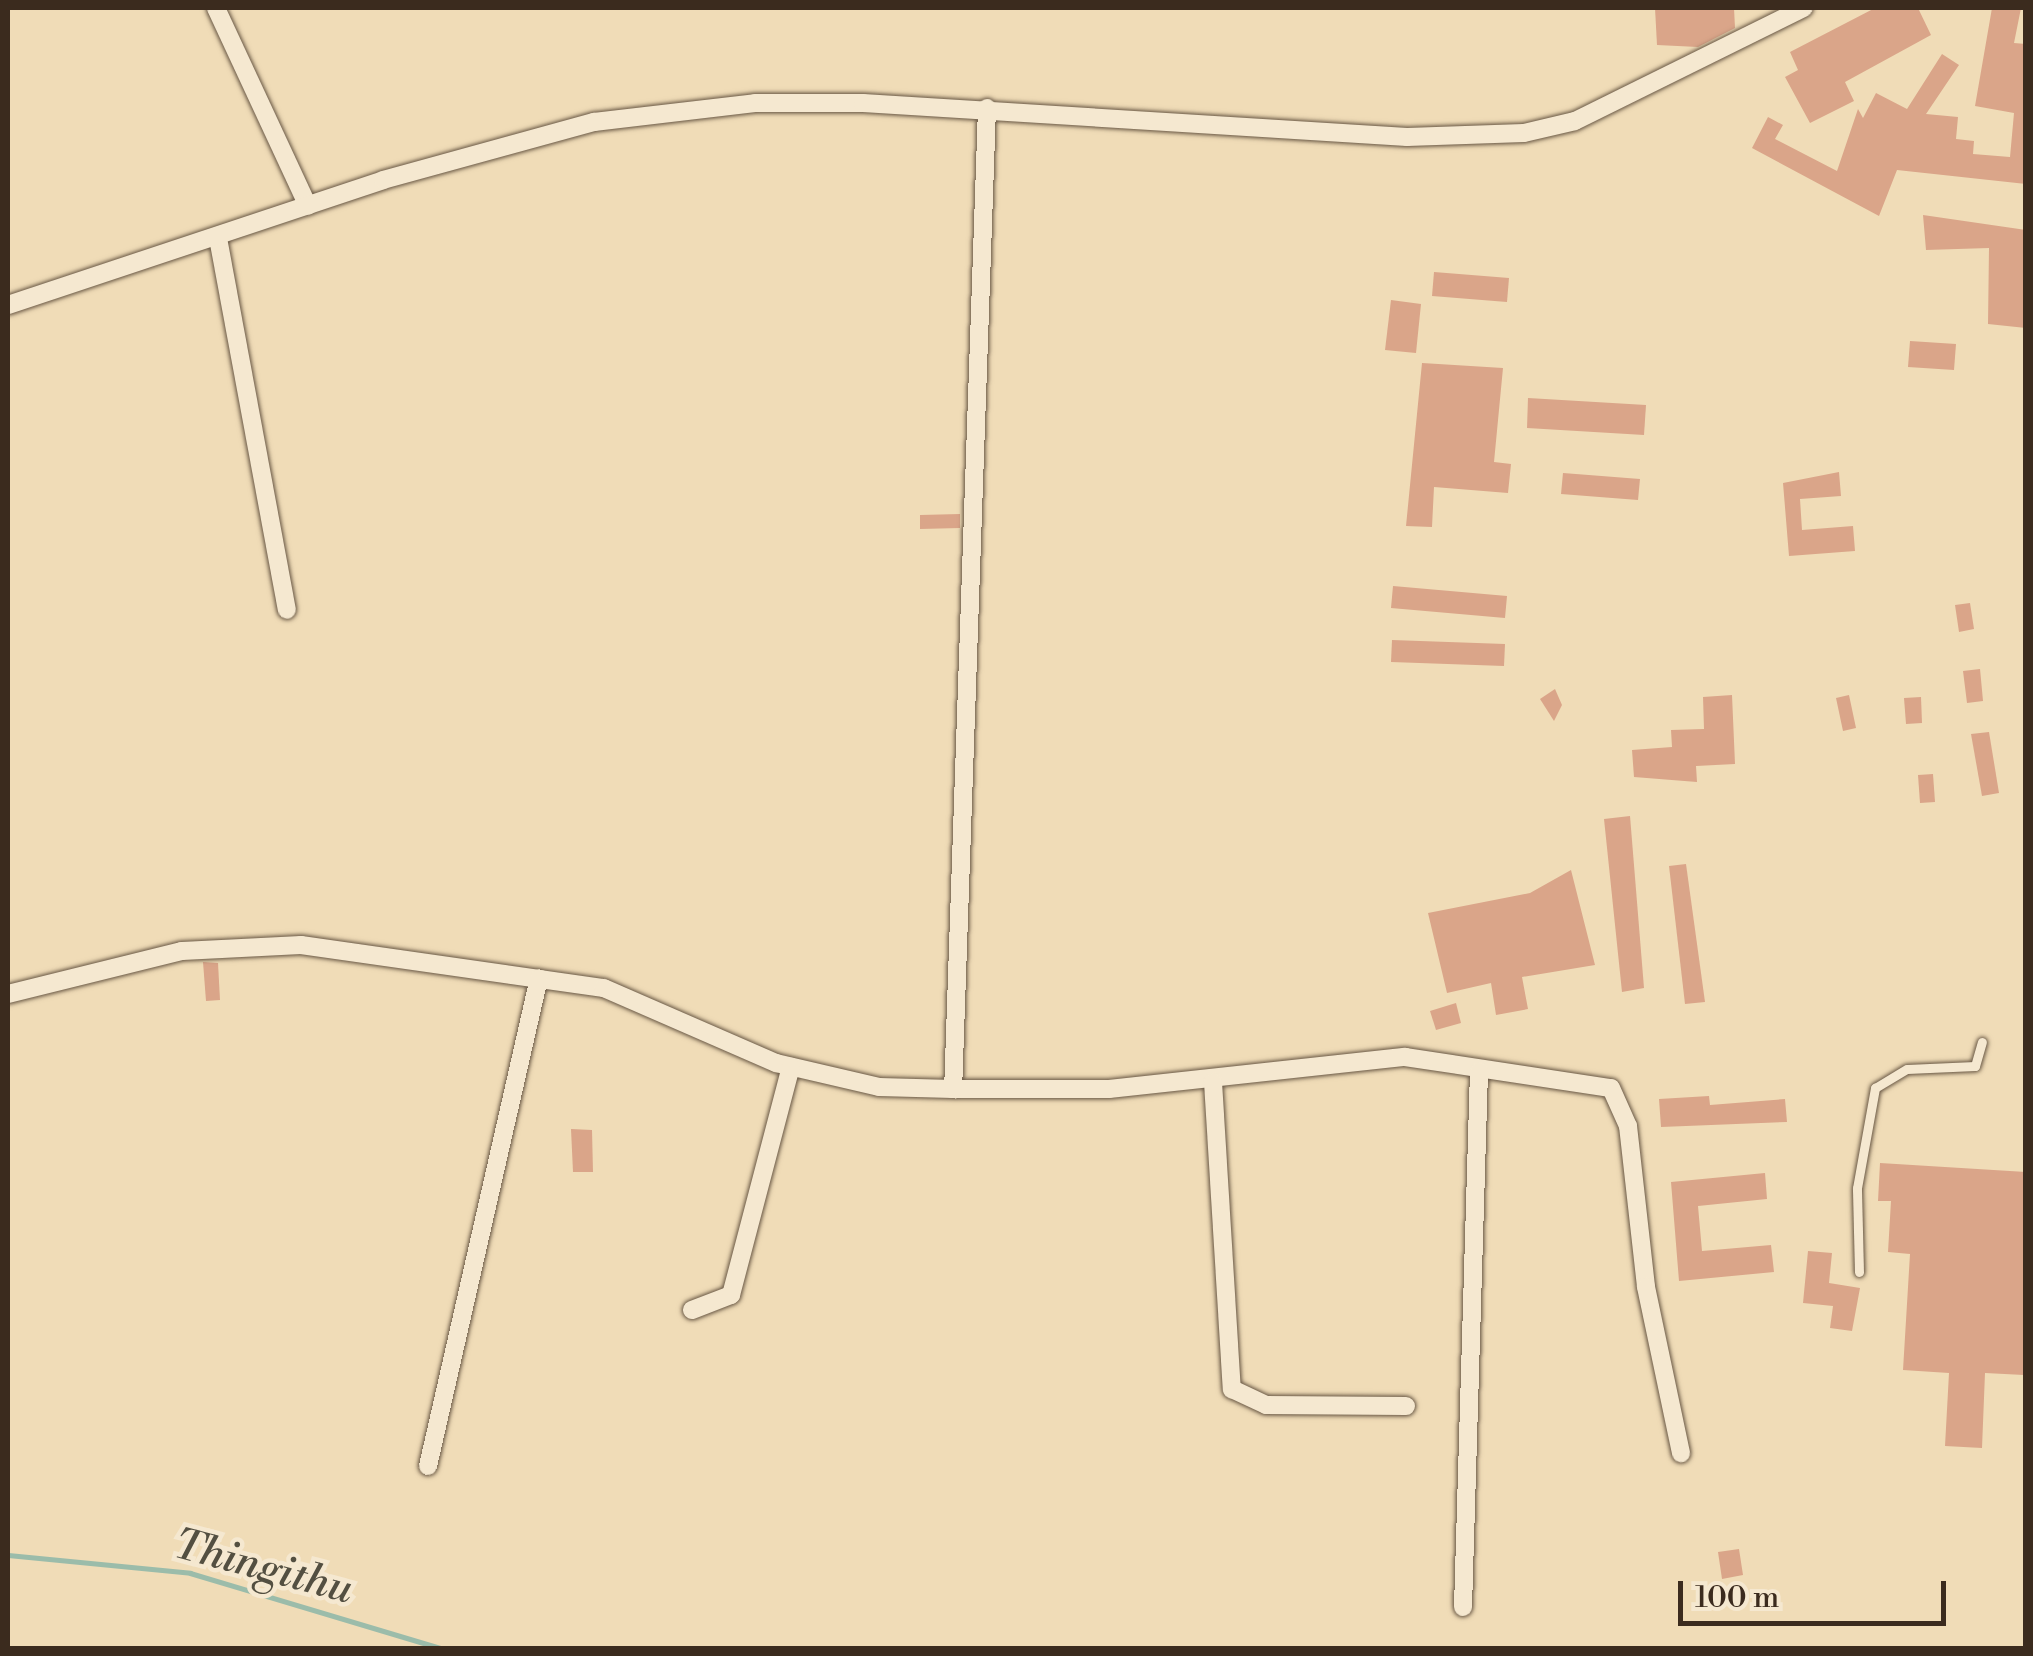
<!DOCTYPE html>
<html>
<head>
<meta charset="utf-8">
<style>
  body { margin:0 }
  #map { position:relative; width:2033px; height:1656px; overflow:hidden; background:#f0dcb7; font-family:"Libre Bodoni",serif }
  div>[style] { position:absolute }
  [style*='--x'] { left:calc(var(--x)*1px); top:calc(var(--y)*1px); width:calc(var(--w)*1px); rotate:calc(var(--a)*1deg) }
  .stream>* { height:5px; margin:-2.5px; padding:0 2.5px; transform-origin:2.5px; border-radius:2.5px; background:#9bbcaa }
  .building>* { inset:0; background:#daa589 }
  .roads { filter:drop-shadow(0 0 2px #685744) drop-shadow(0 0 2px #685744) }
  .service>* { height:9px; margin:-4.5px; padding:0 4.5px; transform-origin:4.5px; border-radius:4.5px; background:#f5e8d0 }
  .minor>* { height:18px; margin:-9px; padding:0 9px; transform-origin:9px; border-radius:9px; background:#f5e8d0 }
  span { translate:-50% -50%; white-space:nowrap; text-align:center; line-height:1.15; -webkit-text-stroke:9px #f5e8d0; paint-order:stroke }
  .water-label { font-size:42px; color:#534f41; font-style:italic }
  .frame { position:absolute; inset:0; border:10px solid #3b2b1e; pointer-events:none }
  .scale { position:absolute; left:1678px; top:1581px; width:268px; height:45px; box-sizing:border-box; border:5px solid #3b2b1e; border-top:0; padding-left:12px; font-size:30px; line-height:35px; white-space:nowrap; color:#3b2b1e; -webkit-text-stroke:8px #f5e8d0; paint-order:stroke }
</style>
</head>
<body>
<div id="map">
  <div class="stream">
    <div style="--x:8;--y:1555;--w:183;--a:5.6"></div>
    <div style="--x:190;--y:1573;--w:261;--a:16.7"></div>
  </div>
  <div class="building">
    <div style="clip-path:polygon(1655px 8px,1734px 8px,1735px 28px,1698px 47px,1657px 45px)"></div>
    <div style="clip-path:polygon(1875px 8px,1918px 8px,1931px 35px,1845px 82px,1854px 101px,1810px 123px,1785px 77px,1798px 70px,1790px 52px)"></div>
    <div style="clip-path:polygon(1992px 8px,2021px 8px,2014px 43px,2026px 44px,2026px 184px,1897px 170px,1879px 216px,1752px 148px,1768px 117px,1783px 125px,1775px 139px,1837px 171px,1858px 109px,1863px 118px,1876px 93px,1907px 109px,1942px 54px,1959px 65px,1926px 114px,1958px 117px,1956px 139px,1974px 141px,1973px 154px,2010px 157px,2014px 113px,1975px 106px)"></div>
    <div style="clip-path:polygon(1923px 215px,2026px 230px,2026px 328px,1988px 324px,1989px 248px,1926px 250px)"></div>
    <div style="clip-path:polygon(1434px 272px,1509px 278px,1507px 302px,1432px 296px)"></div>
    <div style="clip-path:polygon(1391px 300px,1421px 304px,1416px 353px,1385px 350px)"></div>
    <div style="clip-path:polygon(1910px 341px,1956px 344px,1954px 370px,1908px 367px)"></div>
    <div style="clip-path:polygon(1422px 363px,1503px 368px,1494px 462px,1511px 464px,1508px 493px,1434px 487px,1432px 527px,1406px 526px)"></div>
    <div style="clip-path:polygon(1528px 398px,1646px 405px,1644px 435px,1527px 428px)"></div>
    <div style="clip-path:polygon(1839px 472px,1841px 496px,1800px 499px,1802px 530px,1853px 526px,1855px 551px,1789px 556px,1783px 483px)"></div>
    <div style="clip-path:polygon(1563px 473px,1640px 479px,1638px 500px,1561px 494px)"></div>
    <div style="clip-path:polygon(960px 514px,960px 528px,920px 529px,920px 515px)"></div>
    <div style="clip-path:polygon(1393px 586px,1507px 596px,1505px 618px,1391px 608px)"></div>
    <div style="clip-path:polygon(1970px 603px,1974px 629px,1959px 632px,1955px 605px)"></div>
    <div style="clip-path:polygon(1392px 640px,1505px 644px,1504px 666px,1391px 662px)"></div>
    <div style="clip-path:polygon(1980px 669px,1983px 701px,1967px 703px,1963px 671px)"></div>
    <div style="clip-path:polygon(1555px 689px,1562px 705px,1554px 721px,1540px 699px)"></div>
    <div style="clip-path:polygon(1732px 695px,1735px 764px,1696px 766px,1697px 782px,1634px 777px,1632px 750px,1672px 747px,1671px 730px,1704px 729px,1703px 697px)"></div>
    <div style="clip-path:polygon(1849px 695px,1856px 728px,1843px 731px,1836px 698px)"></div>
    <div style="clip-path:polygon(1921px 697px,1922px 723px,1906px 724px,1904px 698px)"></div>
    <div style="clip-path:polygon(1989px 732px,1999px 793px,1982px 796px,1971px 734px)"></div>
    <div style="clip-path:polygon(1933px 774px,1935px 802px,1920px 803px,1918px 775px)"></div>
    <div style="clip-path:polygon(1630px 816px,1644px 988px,1622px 992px,1604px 819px)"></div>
    <div style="clip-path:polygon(1686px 864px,1705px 1002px,1685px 1004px,1669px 866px)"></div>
    <div style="clip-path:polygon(1571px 870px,1595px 965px,1522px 977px,1528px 1009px,1496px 1015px,1491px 983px,1447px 993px,1428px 913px,1530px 893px)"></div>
    <div style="clip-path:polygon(203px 962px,218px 963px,220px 1000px,206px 1001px)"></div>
    <div style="clip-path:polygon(1456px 1003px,1461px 1023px,1436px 1030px,1430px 1011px)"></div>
    <div style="clip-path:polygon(1709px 1096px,1710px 1105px,1785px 1099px,1787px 1122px,1661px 1127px,1659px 1099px)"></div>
    <div style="clip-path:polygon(571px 1129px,592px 1130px,593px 1172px,573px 1172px)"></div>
    <div style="clip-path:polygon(1880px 1163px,2026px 1172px,2024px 1375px,1985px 1373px,1982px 1448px,1945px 1446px,1949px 1373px,1903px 1370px,1910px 1254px,1888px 1252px,1891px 1201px,1878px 1201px)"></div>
    <div style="clip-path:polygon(1765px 1173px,1767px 1199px,1698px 1206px,1702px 1251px,1771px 1245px,1774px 1272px,1679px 1281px,1671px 1182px)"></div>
    <div style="clip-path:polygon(1808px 1251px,1832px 1253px,1829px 1283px,1860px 1288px,1852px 1331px,1830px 1328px,1833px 1306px,1803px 1303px)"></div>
    <div style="clip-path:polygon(1739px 1549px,1743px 1575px,1722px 1579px,1718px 1552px)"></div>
  </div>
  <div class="roads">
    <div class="service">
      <div style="--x:1859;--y:1272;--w:84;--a:-91.4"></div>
      <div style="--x:1857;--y:1188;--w:102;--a:-79.8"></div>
      <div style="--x:1875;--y:1088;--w:37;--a:-31"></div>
      <div style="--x:1907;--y:1069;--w:68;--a:-2.5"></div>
      <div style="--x:1975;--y:1066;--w:25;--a:-74"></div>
    </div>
    <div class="minor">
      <div style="--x:216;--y:8;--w:218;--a:65.1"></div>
      <div style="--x:987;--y:108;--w:982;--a:91.98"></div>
      <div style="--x:953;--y:1089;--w:156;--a:0"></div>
      <div style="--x:1109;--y:1089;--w:298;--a:-6.2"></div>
      <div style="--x:1405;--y:1057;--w:208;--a:8.6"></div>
      <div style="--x:1611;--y:1088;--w:42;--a:65.9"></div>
      <div style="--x:1628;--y:1126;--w:162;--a:83.6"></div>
      <div style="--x:1646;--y:1287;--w:170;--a:78.1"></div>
      <div style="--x:218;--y:238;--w:378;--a:79.5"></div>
      <div style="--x:8;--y:305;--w:395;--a:-18.4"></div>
      <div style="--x:383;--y:180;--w:219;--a:-15.4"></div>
      <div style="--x:594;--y:122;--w:162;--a:-6.7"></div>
      <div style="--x:755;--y:103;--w:108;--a:0"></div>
      <div style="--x:863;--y:103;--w:545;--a:3.58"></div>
      <div style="--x:1407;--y:137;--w:117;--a:-2"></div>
      <div style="--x:1524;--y:133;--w:52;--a:-13.2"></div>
      <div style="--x:1575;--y:121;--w:255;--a:-26.3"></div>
      <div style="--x:8;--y:994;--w:179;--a:-13.9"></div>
      <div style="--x:182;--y:951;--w:119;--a:-2.9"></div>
      <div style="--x:301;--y:945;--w:306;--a:8.1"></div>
      <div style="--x:604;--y:988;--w:188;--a:23.6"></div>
      <div style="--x:776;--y:1063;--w:106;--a:13.1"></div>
      <div style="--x:879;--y:1087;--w:74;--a:1.5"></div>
      <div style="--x:1213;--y:1082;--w:308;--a:86.5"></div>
      <div style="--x:1232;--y:1389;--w:38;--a:25"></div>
      <div style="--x:1266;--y:1405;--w:140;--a:0.4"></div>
      <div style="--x:692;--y:1310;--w:42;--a:-21"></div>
      <div style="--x:731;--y:1295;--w:236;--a:-75.3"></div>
      <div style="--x:428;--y:1466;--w:500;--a:-77.19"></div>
      <div style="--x:1463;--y:1607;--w:536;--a:-88.29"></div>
    </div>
  </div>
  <div class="water-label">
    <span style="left:263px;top:1568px;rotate:15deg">Thingithu</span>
  </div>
  <div class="frame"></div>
  <div class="scale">100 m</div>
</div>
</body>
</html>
